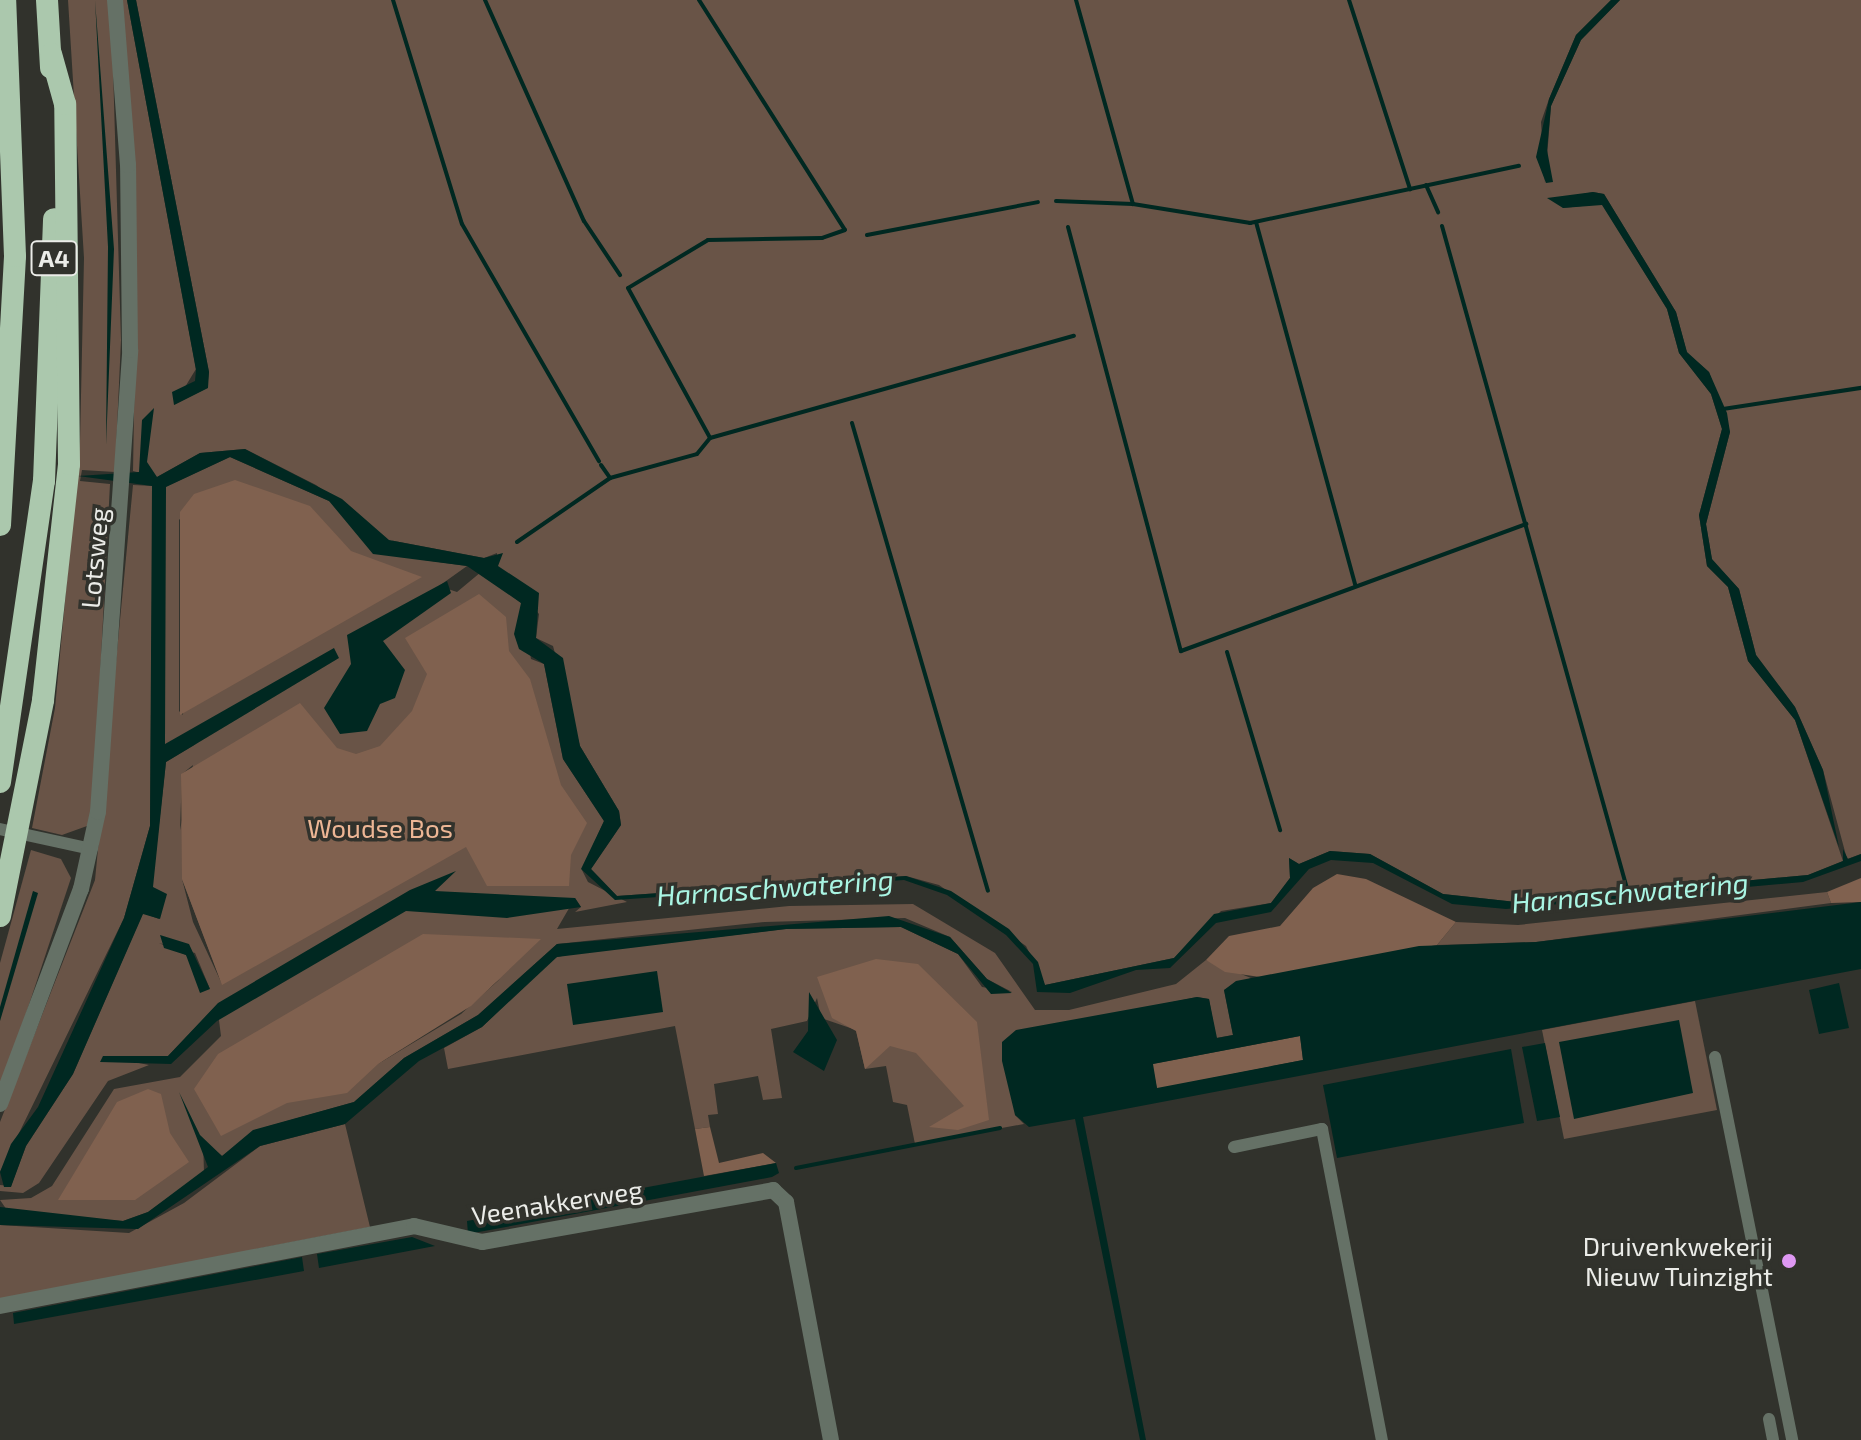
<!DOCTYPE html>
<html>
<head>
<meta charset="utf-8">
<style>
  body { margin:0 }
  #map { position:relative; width:1861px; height:1440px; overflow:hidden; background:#31322c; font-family:"Exo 2",sans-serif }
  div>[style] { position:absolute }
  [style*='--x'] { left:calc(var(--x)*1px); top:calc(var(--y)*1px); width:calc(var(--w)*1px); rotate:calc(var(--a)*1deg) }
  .green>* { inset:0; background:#695447 }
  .forest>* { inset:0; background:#80614f }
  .water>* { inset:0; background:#002821 }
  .stream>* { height:4px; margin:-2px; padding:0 2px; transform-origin:2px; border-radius:2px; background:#002821 }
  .minor>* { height:12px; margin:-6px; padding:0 6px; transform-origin:6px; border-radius:6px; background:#657166 }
  .tertiary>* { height:16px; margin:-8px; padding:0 8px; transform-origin:8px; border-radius:8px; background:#657166 }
  .motorway>* { height:22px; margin:-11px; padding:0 11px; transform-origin:11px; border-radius:11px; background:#abc8ad }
  .dots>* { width:22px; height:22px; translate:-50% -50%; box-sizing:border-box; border:4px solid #31322c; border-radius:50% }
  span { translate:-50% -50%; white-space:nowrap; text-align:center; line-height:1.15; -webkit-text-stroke:7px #31322c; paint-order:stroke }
  .shield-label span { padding:2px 6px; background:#31322c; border:2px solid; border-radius:6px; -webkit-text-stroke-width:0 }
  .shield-label { font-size:24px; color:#ebece8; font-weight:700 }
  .street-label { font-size:26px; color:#ebece8 }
  .park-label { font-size:26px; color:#edb695 }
  .poi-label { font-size:26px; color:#ebece8 }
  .right { translate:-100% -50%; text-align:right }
  .water-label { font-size:28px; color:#a9f5e3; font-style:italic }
</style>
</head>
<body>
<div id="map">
  <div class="green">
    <div style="clip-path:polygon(68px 0,111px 0,121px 340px,115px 472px,82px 470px,80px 481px,110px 484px,93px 813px,87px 826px,62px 835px,32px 828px,55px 708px,80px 441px,84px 258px)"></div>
    <div style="clip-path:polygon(119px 0,127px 0,196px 369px,174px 405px,207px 388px,209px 372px,136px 0,1611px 0,1576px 35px,1549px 99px,1541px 122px,1545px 183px,1551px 106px,1581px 40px,1620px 0,1861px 0,1861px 854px,1847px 859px,1823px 770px,1795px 707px,1756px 655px,1739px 589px,1712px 560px,1706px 524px,1730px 432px,1709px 372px,1687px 353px,1676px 312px,1604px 194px,1593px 192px,1559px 199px,1563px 208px,1602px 204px,1667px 309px,1679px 353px,1711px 394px,1722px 429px,1699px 515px,1707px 566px,1728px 587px,1748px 661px,1795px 720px,1843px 861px,1808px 875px,1516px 902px,1443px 894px,1370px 854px,1330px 851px,1299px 864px,1289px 858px,1290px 878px,1271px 903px,1221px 911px,1174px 958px,1045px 985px,1026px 946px,939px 885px,906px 876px,617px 896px,591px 869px,621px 825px,619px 811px,580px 746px,553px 646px,536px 638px,539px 614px,497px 566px,497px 553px,484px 558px,389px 540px,316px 485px,245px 449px,200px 453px,157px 477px,133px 471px,136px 293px)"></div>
    <div style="clip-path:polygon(evenodd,230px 457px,329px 501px,424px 560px,467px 566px,439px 586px,457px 592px,481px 572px,521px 603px,531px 659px,544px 664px,563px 759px,604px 821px,582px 870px,588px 882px,627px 902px,575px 912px,581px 907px,575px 898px,557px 929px,789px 906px,913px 904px,995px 953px,1035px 1010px,1069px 1010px,1176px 984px,1206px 960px,1251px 978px,1224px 990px,1233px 1035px,1216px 1038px,1209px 999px,1197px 997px,1027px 1032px,1015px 1115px,1024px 1124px,915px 1144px,907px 1105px,893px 1102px,886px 1066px,865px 1069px,856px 1030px,821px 1018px,817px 998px,807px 1021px,771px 1029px,782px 1098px,763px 1100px,758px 1076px,714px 1084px,718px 1114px,708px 1115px,710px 1127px,695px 1129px,675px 1026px,448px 1069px,444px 1048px,482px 1027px,553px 958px,571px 954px,786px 929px,901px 927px,958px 954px,982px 987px,1012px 992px,987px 979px,950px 937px,905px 918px,765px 922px,557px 944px,478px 1015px,404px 1058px,354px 1102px,266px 1127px,222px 1156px,203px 1140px,204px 1172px,148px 1212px,123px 1221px,9px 1213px,0 1200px,31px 1198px,52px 1186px,114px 1089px,180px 1077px,221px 1036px,217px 1005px,168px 1056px,103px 1056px,149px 1065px,108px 1081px,39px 1183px,23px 1193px,0 1191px,0 1185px,11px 1186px,26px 1146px,73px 1074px,143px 913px,159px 919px,152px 887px,166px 762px,196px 744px,165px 745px,165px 487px,230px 457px,179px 519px,187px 526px,183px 715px,179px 711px,179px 519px,230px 457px,193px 765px,180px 830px,182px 774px,193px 765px,230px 457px,182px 879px,222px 984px,193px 922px,182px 879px,230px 457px,159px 943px,195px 953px,210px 989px,186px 955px,159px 943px,230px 457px,500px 979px,461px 1014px,378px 1064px,500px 979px)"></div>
    <div style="clip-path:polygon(133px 485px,153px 486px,150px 826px,124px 918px,0 1172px,0 1122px,95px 880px)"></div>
    <div style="clip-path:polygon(31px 850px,61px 859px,71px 878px,0 1092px,0 963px)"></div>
    <div style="clip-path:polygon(1827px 892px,1831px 903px,1536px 942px,1437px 945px,1456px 922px,1518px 925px)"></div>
    <div style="clip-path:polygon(1695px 1001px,1717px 1110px,1564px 1139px,1542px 1030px)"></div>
    <div style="clip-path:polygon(345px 1124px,370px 1227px,0 1299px,0 1225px,129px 1233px,184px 1203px,260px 1146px)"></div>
  </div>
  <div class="forest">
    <div style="clip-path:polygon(235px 480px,310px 506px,351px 551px,422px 577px,180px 715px,180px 512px,194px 494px)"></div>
    <div style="clip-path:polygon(479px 594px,506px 617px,509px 651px,530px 679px,561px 785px,587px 823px,571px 855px,569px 886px,487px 886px,466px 847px,222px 985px,182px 879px,181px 774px,300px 703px,337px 748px,356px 754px,380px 746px,412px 711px,427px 674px,405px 638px)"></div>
    <div style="clip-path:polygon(1337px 874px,1366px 879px,1456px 922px,1437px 945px,1260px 977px,1225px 972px,1206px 960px,1229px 936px,1280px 926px,1313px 888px)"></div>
    <div style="clip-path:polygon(1861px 878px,1861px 902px,1831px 903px,1827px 892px)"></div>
    <div style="clip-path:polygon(423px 934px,541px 939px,471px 1006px,378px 1064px,347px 1093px,287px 1103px,221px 1136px,194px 1089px,218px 1054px)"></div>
    <div style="clip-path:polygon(876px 959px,918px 964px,977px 1022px,989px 1120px,958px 1130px,929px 1127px,964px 1106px,916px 1053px,890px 1046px,865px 1069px,856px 1031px,832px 1018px,817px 977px)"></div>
    <div style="clip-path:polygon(1300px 1036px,1303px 1060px,1157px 1089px,1152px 1064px)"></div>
    <div style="clip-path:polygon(148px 1089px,161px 1094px,170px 1133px,189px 1162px,135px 1200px,58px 1200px,117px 1102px)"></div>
    <div style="clip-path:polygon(710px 1127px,719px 1163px,763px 1153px,776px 1163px,704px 1176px,695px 1129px)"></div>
  </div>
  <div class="water">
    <div style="clip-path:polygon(95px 0,114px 249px,106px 445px,108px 247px)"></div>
    <div style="clip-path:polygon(127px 0,136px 0,209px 372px,208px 388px,174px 405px,172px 392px,195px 381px,196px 370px)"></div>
    <div style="clip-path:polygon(1611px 0,1620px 0,1581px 40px,1551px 106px,1547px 150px,1553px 182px,1546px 183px,1536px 157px,1549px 99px,1576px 35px)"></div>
    <div style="clip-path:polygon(1593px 192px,1604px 194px,1676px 312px,1687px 352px,1709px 372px,1727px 413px,1730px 432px,1706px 524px,1712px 559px,1739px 589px,1756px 655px,1795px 707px,1823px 770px,1839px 847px,1795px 720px,1748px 661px,1728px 587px,1707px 566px,1699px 515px,1722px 429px,1711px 394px,1679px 353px,1667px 309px,1602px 205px,1563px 208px,1547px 198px)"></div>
    <div style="clip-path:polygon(154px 408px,147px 462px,157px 477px,200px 453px,245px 449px,342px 499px,389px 540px,484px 558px,503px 553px,498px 566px,539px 593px,536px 638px,563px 658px,580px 746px,619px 811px,621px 825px,591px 869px,617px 896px,906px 876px,951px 891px,1009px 929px,1038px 962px,1045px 985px,1174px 958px,1214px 914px,1271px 903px,1290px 878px,1289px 858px,1299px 864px,1330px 851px,1370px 854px,1443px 894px,1516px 902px,1808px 875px,1843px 861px,1843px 849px,1848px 859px,1861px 854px,1861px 861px,1803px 882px,1506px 909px,1452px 904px,1373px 863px,1331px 860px,1309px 869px,1271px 912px,1216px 923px,1170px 968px,1136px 970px,1070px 993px,1037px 992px,1033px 964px,1006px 935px,947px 895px,904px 880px,615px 900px,581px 869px,604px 821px,563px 759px,544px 664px,519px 649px,514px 634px,521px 603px,467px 566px,373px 554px,329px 501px,230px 457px,166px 487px,165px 744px,334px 648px,339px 658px,166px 762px,153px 887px,167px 894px,160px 919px,143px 914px,73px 1074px,26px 1146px,11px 1187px,4px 1187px,0 1172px,11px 1144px,38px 1107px,124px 918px,150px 826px,152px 486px,78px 476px,139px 472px,142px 420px)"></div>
    <div style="clip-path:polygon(447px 581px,451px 593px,383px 641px,405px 670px,395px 698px,380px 704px,367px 731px,340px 734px,324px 708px,351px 664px,347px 635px)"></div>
    <div style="clip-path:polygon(456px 871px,435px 891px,575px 898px,581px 907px,507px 918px,406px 911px,217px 1021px,171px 1064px,100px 1062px,103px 1056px,168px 1056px,218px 1003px,410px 890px)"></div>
    <div style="clip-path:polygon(33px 891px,38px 893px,0 1021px,0 1007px)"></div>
    <div style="clip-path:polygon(evenodd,1861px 902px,1861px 969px,1083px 1117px,1146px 1440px,1140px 1440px,1075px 1119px,1029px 1127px,1015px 1115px,1002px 1061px,1002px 1042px,1016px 1030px,1197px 997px,1209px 999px,1217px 1038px,1233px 1035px,1224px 990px,1236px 981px,1419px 946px,1536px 942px,1861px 902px,1300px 1036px,1303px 1060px,1157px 1088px,1153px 1064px,1300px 1036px)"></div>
    <div style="clip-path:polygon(889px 916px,950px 937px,987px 979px,1012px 993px,991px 994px,958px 954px,901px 927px,786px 929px,557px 957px,482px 1027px,419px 1061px,345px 1124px,260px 1146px,138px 1229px,0 1225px,0 1207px,123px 1221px,148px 1212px,208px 1167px,179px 1092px,200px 1135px,222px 1156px,253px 1130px,354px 1102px,404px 1058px,478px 1015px,557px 944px)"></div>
    <div style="clip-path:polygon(160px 935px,189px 944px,210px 989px,200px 993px,186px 955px,164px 948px)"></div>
    <div style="clip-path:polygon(657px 971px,663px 1012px,573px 1025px,567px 984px)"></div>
    <div style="clip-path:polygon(1839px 983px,1849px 1028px,1819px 1034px,1809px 990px)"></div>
    <div style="clip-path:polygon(809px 992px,837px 1040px,824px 1071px,793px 1052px,808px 1031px)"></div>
    <div style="clip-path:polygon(1679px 1020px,1693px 1093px,1574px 1119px,1559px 1042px)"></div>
    <div style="clip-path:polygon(1545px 1043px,1560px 1117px,1537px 1121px,1522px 1047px)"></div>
    <div style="clip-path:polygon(1511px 1049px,1524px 1123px,1337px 1158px,1323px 1085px)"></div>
    <div style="clip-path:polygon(776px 1163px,779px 1173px,772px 1177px,468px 1234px,467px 1221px)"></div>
    <div style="clip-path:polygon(412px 1237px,435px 1246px,319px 1268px,317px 1254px)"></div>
    <div style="clip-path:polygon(302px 1257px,304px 1271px,14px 1324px,13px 1313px)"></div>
  </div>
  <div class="stream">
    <div style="--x:393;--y:0;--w:234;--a:72.9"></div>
    <div style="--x:462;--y:224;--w:274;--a:60"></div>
    <div style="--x:485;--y:0;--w:242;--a:65.9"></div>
    <div style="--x:584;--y:221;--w:65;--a:56.3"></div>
    <div style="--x:699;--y:0;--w:272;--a:57.6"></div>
    <div style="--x:845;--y:230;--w:24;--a:161"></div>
    <div style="--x:822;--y:238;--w:114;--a:179"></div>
    <div style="--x:708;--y:240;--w:93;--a:149"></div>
    <div style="--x:628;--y:288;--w:171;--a:61.3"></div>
    <div style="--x:1076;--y:0;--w:212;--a:74.4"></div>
    <div style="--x:1349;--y:0;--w:199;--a:72.1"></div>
    <div style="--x:1426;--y:185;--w:30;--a:66"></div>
    <div style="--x:1056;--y:201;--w:77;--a:2.2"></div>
    <div style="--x:1133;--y:204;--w:119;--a:9.2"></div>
    <div style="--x:1250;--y:223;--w:275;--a:-12"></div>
    <div style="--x:1256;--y:222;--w:376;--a:74.7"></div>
    <div style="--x:1442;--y:226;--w:691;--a:74.4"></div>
    <div style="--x:1068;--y:227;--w:439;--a:75.1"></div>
    <div style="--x:1181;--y:651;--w:368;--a:-20.2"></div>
    <div style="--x:867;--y:235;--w:174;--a:-10.9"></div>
    <div style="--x:1723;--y:409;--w:140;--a:-8.7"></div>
    <div style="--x:852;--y:423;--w:487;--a:73.8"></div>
    <div style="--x:601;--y:465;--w:16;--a:55"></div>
    <div style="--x:517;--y:542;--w:113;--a:-34.5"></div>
    <div style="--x:610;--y:478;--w:90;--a:-15.4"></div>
    <div style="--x:697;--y:454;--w:21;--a:-51"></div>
    <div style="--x:710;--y:438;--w:378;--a:-15.7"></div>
    <div style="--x:1227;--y:652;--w:186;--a:73.4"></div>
    <div style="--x:796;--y:1168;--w:208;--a:-11.1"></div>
  </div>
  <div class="minor">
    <div style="--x:0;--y:829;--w:94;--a:12.3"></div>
    <div style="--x:1715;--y:1057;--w:391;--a:78.6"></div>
    <div style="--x:1234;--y:1147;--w:90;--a:-11.6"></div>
    <div style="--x:1322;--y:1129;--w:317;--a:79.1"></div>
    <div style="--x:1769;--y:1419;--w:21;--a:79"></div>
  </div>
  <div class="tertiary">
    <div style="--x:0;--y:1104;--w:230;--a:-69.4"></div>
    <div style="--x:81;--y:889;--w:79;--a:-77.6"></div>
    <div style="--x:98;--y:812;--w:463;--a:-86"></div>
    <div style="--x:130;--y:350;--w:185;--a:-90.6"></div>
    <div style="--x:128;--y:165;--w:166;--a:-94.5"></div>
    <div style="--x:0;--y:1306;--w:422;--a:-10.9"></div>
    <div style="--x:414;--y:1226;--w:70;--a:13.2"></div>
    <div style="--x:482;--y:1242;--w:296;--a:-10.1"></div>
    <div style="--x:773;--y:1190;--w:18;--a:43"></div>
    <div style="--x:786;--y:1202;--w:242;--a:79.3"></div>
  </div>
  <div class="motorway">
    <div style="--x:47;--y:0;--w:68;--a:86.6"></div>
    <div style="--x:0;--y:525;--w:269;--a:-86.8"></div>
    <div style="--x:15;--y:256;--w:256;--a:-92.2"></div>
    <div style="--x:0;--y:782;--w:304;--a:-81.7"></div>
    <div style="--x:44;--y:481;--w:262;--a:-87.8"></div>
    <div style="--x:0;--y:916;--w:220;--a:-78.7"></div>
    <div style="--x:43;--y:700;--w:237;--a:-83.7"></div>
    <div style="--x:69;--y:464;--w:360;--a:-90.6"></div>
    <div style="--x:65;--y:104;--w:52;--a:-105.6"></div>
  </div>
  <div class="dots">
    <div style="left:1789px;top:1261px;background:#de98f2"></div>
  </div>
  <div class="shield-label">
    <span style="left:54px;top:258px">A4</span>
  </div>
  <div class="street-label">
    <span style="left:94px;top:558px;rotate:-85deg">Lotsweg</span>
    <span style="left:557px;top:1202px;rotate:-9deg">Veenakkerweg</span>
  </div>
  <div class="park-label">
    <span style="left:380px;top:828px">Woudse Bos</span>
  </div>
  <div class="poi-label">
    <span class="right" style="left:1773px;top:1261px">Druivenkwekerij<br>Nieuw Tuinzight</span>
  </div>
  <div class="water-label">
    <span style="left:775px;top:887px;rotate:-4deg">Harnaschwatering</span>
    <span style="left:1630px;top:892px;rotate:-5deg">Harnaschwatering</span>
  </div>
</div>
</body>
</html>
